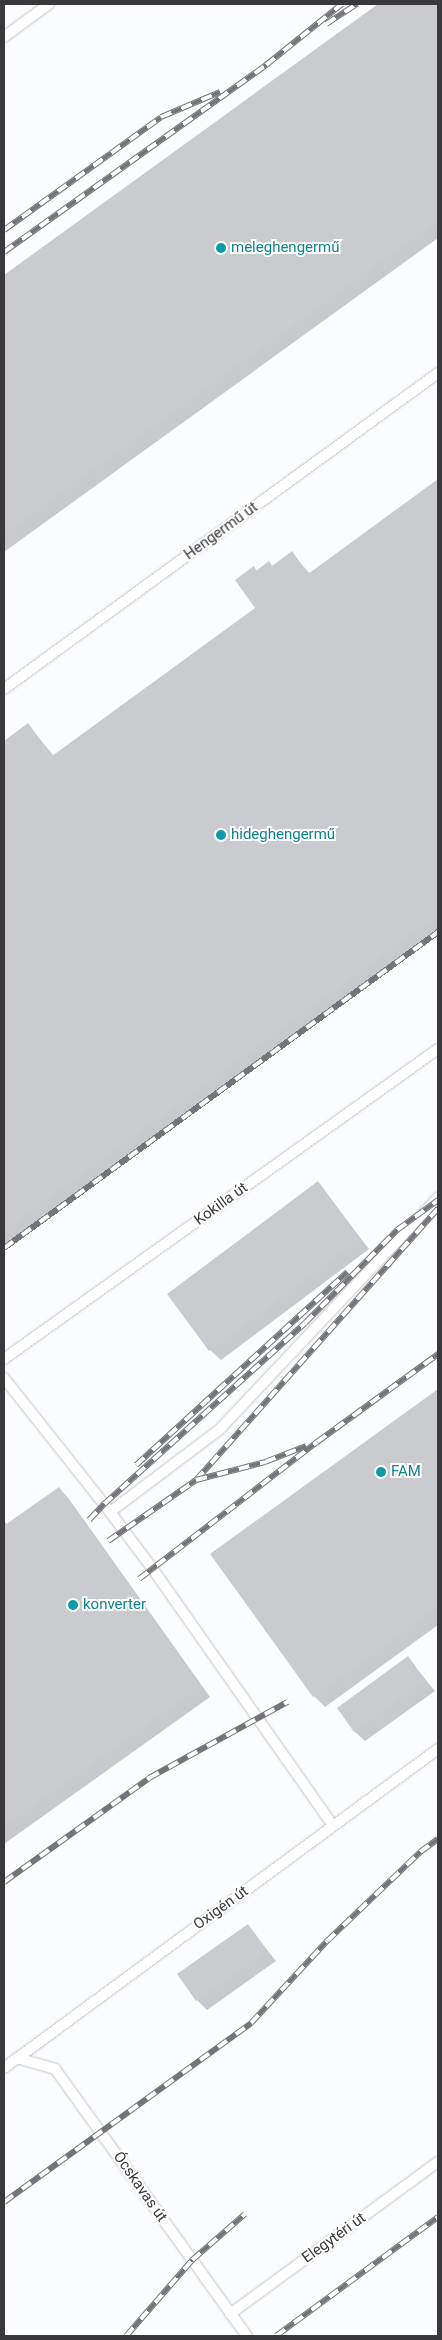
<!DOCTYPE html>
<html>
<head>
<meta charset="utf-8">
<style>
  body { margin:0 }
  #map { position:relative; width:442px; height:2340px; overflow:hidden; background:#fafcff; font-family:Roboto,sans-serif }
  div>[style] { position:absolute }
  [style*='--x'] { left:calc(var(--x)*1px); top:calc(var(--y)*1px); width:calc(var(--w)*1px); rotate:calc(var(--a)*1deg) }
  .shadow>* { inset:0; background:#0003 }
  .building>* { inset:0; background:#c9cbcf }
  .roads { filter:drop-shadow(0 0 1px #c2c4c8) drop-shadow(0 0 1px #c2c4c8) }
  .lane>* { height:10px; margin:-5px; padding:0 5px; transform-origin:5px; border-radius:5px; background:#fff }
  .rail>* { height:5.5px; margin-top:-2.75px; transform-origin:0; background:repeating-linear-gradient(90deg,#fff 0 11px,#747577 0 22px); box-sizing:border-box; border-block:1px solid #747577 }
  .dots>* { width:14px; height:14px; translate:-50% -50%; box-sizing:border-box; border:2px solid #fff; border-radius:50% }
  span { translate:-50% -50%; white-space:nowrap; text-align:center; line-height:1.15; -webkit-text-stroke:4px #fff; paint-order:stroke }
  .culture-label { font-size:15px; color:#0d838f }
  .left { translate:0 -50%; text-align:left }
  .street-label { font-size:15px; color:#39393b }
  .frame { position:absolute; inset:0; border:5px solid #39393b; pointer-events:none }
</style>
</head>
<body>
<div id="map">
  <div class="shadow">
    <div style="clip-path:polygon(380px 4px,438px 4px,438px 238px,4px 552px,4px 277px)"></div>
    <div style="clip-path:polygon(438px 481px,438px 933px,4px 1249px,4px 742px,28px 725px,54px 756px,257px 608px,254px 568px,257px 571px,273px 567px,292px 553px,310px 574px)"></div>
    <div style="clip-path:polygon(318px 1183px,369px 1249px,221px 1360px,210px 1350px)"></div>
    <div style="clip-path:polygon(438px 1391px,438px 1625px,325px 1707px,314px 1696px,212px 1554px)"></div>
    <div style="clip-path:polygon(59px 1488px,69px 1499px,210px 1697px,4px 1844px,4px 1520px,7px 1525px)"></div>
    <div style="clip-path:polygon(408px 1658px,435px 1691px,365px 1741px,354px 1731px)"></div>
    <div style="clip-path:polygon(248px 1926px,276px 1961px,207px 2010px,197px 2000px)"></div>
  </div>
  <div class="building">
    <div style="clip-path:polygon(378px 4px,438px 4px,438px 220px,4px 534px,4px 275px)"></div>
    <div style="clip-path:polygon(438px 479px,438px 915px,4px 1231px,4px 741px,28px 723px,52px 756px,255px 608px,235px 580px,254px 566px,256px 571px,269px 561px,272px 566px,292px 551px,308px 574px)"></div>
    <div style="clip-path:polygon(318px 1181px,360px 1238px,209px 1351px,167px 1294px)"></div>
    <div style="clip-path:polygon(438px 1389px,438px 1607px,313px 1697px,210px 1554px)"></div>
    <div style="clip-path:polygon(59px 1487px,200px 1686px,4px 1826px,4px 1522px,5px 1525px)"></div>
    <div style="clip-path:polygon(408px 1656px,425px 1680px,354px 1732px,337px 1708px)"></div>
    <div style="clip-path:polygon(248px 1924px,267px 1950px,196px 2001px,177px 1974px)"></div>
  </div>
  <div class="roads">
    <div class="lane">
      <div style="--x:4;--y:37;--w:56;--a:-36.3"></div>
      <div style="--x:4;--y:689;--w:537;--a:-36.06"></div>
      <div style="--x:4;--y:1359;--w:533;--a:-35.54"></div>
      <div style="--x:4;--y:1378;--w:161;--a:51.6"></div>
      <div style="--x:104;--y:1504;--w:80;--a:53.1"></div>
      <div style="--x:152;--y:1568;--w:315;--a:54.9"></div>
      <div style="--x:110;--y:1512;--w:136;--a:-37"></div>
      <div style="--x:219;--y:1430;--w:319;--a:-46.7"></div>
      <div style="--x:17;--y:2058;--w:40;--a:16"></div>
      <div style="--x:55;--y:2069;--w:329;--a:54.3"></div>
      <div style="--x:4;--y:2068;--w:539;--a:-36.32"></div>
      <div style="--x:230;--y:2314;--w:258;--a:-36.2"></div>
    </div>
  </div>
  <div class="rail">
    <div style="--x:326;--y:24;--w:37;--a:-33"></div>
    <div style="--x:4;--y:230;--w:193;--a:-35.7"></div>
    <div style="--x:161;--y:117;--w:64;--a:-23"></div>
    <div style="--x:4;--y:252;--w:322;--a:-35.5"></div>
    <div style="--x:266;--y:65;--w:97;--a:-38.8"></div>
    <div style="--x:4;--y:1248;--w:537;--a:-36.06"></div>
    <div style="--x:136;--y:1465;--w:286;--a:-42.4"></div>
    <div style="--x:196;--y:1480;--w:364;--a:-48.3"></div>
    <div style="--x:89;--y:1520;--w:22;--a:-47"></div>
    <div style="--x:104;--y:1504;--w:270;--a:-42"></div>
    <div style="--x:305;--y:1323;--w:131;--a:-45.3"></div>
    <div style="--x:397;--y:1230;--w:51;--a:-36.2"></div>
    <div style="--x:108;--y:1541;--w:107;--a:-34.7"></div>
    <div style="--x:196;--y:1480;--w:71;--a:-14.6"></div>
    <div style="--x:265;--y:1462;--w:44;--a:-21.3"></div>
    <div style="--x:139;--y:1579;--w:225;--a:-37.6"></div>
    <div style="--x:317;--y:1442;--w:150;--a:-36"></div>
    <div style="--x:4;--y:1882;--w:178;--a:-35.6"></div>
    <div style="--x:149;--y:1778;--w:158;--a:-28.8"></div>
    <div style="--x:4;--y:2202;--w:305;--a:-35.9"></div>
    <div style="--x:251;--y:2023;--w:112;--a:-47.2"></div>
    <div style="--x:327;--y:1941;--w:129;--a:-43.7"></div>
    <div style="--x:420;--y:1852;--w:22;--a:-36"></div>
    <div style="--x:126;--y:2336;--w:101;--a:-49"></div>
    <div style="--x:192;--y:2260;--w:70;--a:-41"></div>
    <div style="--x:276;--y:2336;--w:201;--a:-36.3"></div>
  </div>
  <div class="dots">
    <div style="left:221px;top:248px;background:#0f9aa8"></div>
    <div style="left:221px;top:835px;background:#0f9aa8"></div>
    <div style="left:381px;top:1472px;background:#0f9aa8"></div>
    <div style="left:73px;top:1605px;background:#0f9aa8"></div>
  </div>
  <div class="culture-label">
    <span class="left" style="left:231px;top:248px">meleghengermű</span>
    <span class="left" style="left:231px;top:835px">hideghengermű</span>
    <span class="left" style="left:391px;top:1472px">FAM</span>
    <span class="left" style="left:83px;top:1605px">konverter</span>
  </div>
  <div class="street-label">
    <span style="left:221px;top:531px;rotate:-36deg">Hengermű út</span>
    <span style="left:221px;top:1204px;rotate:-36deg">Kokilla út</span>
    <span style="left:221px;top:1908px;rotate:-36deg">Oxigén út</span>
    <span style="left:140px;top:2187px;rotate:55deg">Ócskavas út</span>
    <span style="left:334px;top:2238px;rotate:-36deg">Elegytéri út</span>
  </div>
  <div class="frame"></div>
</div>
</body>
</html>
